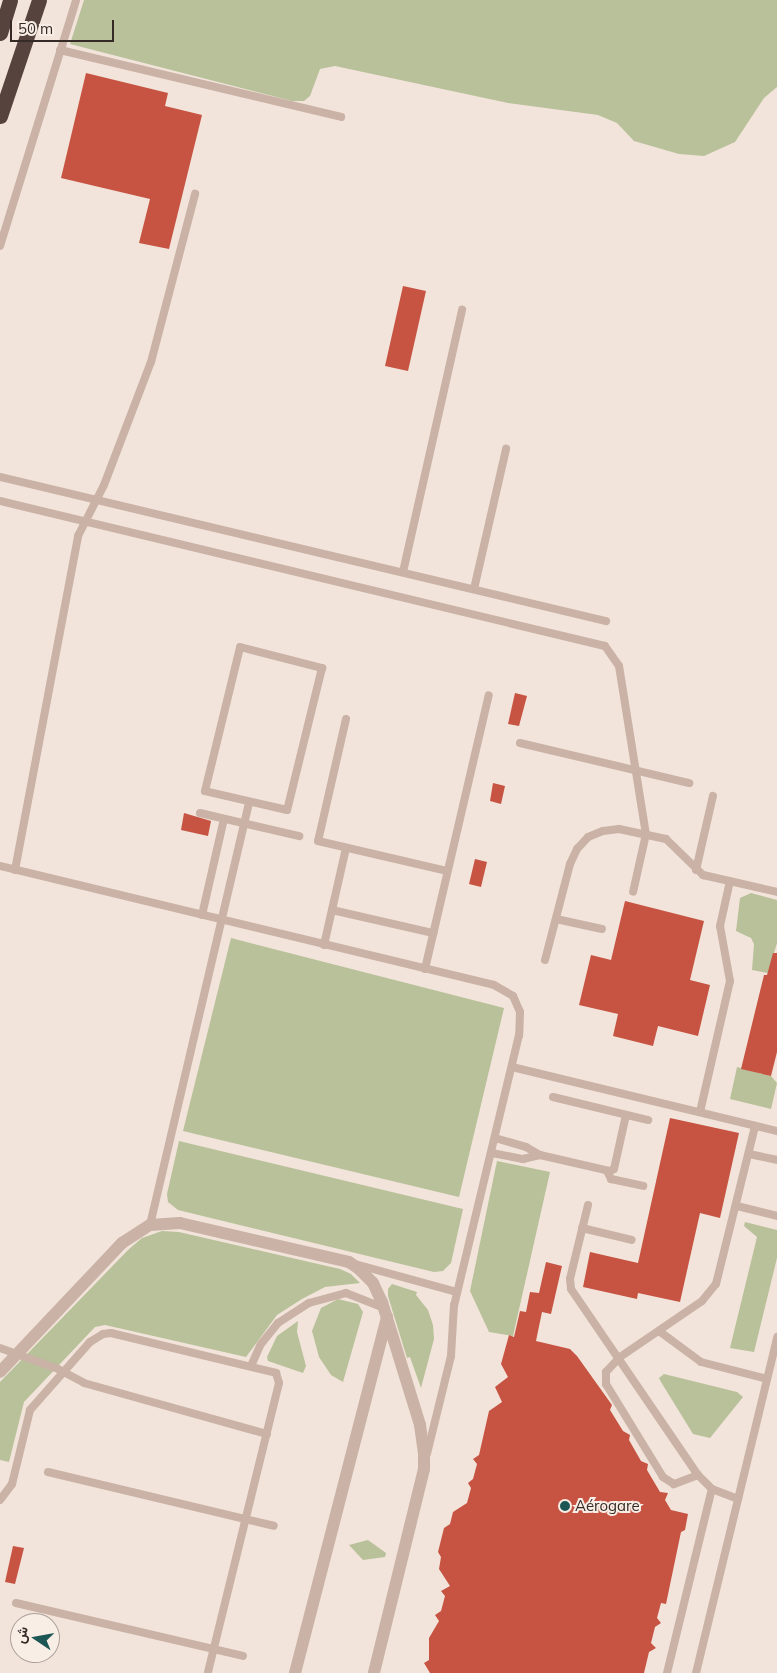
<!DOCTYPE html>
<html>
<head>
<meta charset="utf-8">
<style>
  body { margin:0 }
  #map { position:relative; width:777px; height:1673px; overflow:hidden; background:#f2e4da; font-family:Mulish,Vazirmatn,sans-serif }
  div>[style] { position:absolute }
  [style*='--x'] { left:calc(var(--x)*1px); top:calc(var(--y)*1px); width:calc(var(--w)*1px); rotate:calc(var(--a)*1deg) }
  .green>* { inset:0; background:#b8c19a }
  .building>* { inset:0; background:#c75442 }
  .lane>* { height:8px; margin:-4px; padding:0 4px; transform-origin:4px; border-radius:4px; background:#cab2a6 }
  .street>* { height:12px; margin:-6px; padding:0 6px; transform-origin:6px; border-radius:6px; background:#cab2a6 }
  .highway>* { height:15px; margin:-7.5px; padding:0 7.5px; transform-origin:7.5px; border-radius:7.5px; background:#57433e }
  .dots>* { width:14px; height:14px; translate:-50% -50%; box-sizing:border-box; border:2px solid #f9eee6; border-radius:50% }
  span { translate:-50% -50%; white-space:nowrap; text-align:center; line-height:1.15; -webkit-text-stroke:4px #f9eee6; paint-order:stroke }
  .poi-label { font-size:15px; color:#362a27 }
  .left { translate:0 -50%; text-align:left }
  .north { position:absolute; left:10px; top:1613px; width:50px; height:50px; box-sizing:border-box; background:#f9eee6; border:1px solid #aba09a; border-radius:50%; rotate:282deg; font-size:14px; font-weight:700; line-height:20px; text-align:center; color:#362a27 }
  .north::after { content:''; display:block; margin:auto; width:18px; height:22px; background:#1c5755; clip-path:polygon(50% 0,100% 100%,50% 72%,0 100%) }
  .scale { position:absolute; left:10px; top:20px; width:104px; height:22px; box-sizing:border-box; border:2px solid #362a27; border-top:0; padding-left:6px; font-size:15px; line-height:18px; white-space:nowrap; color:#362a27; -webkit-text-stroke:4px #f9eee6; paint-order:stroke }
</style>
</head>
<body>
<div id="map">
  <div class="green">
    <div style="clip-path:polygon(84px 0,777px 0,777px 87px,764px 98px,735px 142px,704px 156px,679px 154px,634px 141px,617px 123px,598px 115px,508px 103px,335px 66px,320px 69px,310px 96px,304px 101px,292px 101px,70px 44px)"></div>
    <div style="clip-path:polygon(751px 893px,777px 900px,777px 943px,768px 973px,752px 970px,754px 944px,751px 938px,736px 931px,740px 898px)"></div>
    <div style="clip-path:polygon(231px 938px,504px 1008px,459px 1197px,183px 1131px)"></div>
    <div style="clip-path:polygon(737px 1067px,771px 1076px,777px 1083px,771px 1109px,730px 1099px)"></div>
    <div style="clip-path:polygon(179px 1141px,463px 1209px,451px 1263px,443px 1271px,434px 1272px,178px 1210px,168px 1202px,167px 1194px)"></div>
    <div style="clip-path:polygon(497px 1161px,550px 1172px,513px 1336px,489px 1332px,470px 1291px)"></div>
    <div style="clip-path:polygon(745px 1222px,777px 1230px,777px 1258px,754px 1352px,730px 1348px,757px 1237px,744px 1226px)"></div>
    <div style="clip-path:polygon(162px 1231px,179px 1232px,340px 1269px,351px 1274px,360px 1283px,325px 1287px,302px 1299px,277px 1315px,246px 1357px,105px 1325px,95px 1327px,24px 1402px,9px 1462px,0 1460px,0 1382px,128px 1250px,142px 1238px)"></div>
    <div style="clip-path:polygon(392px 1284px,417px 1292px,416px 1295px,428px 1310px,433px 1325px,434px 1339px,421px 1388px,410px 1357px,407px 1358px,388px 1296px,388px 1289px)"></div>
    <div style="clip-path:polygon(338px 1299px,358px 1304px,363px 1312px,343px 1382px,331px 1375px,319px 1357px,312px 1331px,321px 1308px)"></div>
    <div style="clip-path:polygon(298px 1321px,297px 1332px,306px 1366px,303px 1373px,268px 1361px,267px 1357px,277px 1336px)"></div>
    <div style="clip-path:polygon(664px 1374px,737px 1392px,743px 1397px,710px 1438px,693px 1434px,661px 1382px,659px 1378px)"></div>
    <div style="clip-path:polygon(368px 1540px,386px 1553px,385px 1557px,363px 1560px,349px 1545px)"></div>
  </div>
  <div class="building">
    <div style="clip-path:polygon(86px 73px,168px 93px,165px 106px,202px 115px,169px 249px,139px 243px,150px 199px,61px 178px)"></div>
    <div style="clip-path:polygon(403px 286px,426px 291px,408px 371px,385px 366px)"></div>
    <div style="clip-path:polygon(515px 693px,527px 696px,519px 726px,508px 724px)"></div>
    <div style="clip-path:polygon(493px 783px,505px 786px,501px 804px,490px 801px)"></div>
    <div style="clip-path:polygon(184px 813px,211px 821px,208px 836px,181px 830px)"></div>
    <div style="clip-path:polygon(475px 859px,487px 862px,481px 887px,469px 884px)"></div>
    <div style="clip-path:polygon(625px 901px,704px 921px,690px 980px,710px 985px,698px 1036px,658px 1026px,653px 1046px,613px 1036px,618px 1014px,579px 1005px,591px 955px,611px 960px)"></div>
    <div style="clip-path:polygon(773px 953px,777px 953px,777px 1052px,771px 1076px,741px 1069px,764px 975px,767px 975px)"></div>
    <div style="clip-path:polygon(670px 1118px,739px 1133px,720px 1218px,700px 1213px,680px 1302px,638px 1293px,637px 1299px,583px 1287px,590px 1252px,638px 1263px)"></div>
    <div style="clip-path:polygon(546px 1262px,562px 1266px,551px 1314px,542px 1312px,536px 1341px,570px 1349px,577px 1356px,612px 1405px,610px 1410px,623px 1431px,630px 1435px,629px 1440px,641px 1461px,648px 1464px,647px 1470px,660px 1492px,668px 1493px,665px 1500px,671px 1510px,688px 1514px,685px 1530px,681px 1532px,666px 1604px,661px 1603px,657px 1618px,661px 1623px,655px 1627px,651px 1643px,656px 1648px,649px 1652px,644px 1673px,430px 1673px,424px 1663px,429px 1660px,429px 1638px,439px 1621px,435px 1615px,441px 1611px,445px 1596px,441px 1591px,450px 1586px,439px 1569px,441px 1557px,438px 1552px,444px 1528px,450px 1524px,453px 1512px,467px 1503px,471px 1488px,468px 1483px,473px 1479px,477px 1464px,473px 1459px,479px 1455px,489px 1411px,502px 1402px,495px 1387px,508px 1377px,501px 1364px,509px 1335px,514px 1337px,520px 1311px,526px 1312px,530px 1292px,539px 1293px)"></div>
    <div style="clip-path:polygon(13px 1546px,24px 1548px,15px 1584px,5px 1582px)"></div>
  </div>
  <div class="lane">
    <div style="--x:60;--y:50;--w:289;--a:13.4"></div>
    <div style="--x:0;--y:246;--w:257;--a:-72.8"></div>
    <div style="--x:0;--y:477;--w:623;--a:13.37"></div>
    <div style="--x:0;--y:501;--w:622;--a:13.48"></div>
    <div style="--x:605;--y:646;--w:24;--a:55"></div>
    <div style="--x:619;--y:666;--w:170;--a:80.9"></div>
    <div style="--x:646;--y:834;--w:59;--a:102.6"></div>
    <div style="--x:403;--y:572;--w:269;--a:-77.3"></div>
    <div style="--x:474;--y:589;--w:144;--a:-77.1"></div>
    <div style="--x:240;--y:647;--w:85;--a:14.4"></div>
    <div style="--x:322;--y:668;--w:146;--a:103.8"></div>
    <div style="--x:287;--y:810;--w:84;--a:-167"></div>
    <div style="--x:205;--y:791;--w:148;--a:-76.3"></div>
    <div style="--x:346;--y:719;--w:125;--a:102.9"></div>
    <div style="--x:318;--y:841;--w:132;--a:13.1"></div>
    <div style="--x:520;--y:743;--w:174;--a:13.3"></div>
    <div style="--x:200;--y:813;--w:102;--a:13.1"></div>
    <div style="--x:0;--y:866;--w:508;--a:13.54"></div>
    <div style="--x:494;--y:985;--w:22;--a:30"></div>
    <div style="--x:513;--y:996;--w:17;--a:66"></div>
    <div style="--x:520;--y:1012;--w:23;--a:92"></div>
    <div style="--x:519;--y:1035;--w:278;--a:103.5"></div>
    <div style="--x:454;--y:1305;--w:51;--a:93.4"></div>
    <div style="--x:451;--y:1356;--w:101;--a:103.8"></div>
    <div style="--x:15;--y:870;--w:340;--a:-79.3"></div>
    <div style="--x:78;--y:536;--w:57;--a:-63"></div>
    <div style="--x:104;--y:485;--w:132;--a:-69.1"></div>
    <div style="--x:151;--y:362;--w:174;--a:-75.3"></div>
    <div style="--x:696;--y:870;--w:76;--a:-77.1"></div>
    <div style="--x:332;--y:910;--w:104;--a:12.8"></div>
    <div style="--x:202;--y:915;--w:98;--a:-77.1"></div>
    <div style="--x:556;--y:919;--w:47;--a:12.3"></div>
    <div style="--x:324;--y:945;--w:99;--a:-77.2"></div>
    <div style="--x:545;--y:960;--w:99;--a:-75.4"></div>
    <div style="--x:570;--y:864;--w:17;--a:-65"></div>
    <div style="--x:577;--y:849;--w:16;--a:-47"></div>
    <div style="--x:588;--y:837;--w:16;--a:-22"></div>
    <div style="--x:603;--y:831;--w:16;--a:-7"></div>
    <div style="--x:619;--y:829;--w:48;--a:12"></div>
    <div style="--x:666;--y:839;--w:52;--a:44.2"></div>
    <div style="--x:703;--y:875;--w:76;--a:12.9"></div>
    <div style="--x:425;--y:969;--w:281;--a:-76.9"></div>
    <div style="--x:512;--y:1067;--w:273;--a:13.6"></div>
    <div style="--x:553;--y:1097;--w:98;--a:13.6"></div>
    <div style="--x:700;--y:1112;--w:134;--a:-77.1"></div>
    <div style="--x:730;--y:981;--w:56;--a:-100.3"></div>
    <div style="--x:720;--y:926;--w:46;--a:-77.5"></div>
    <div style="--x:495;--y:1138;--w:32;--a:16"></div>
    <div style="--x:526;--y:1147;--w:16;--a:30"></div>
    <div style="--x:540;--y:1155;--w:72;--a:12.9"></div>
    <div style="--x:610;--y:1171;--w:4;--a:-27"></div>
    <div style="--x:614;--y:1169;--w:55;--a:-77.5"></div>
    <div style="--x:492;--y:1153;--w:32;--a:11"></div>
    <div style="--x:523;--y:1159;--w:17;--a:-13"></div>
    <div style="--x:749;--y:1154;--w:29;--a:12"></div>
    <div style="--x:607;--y:1171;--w:9;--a:63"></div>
    <div style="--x:611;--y:1179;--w:33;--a:12"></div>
    <div style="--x:588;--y:1205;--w:76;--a:103.7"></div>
    <div style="--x:570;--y:1279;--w:10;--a:84"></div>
    <div style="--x:571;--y:1289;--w:225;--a:55.7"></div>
    <div style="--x:698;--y:1475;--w:20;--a:45"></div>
    <div style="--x:712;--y:1489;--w:28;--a:21"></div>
    <div style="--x:737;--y:1206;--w:41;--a:14"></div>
    <div style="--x:150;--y:1225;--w:434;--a:-76.8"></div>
    <div style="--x:582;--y:1228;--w:51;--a:13.5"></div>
    <div style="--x:355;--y:1264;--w:106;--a:15.4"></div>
    <div style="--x:659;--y:1331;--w:52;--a:36.4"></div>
    <div style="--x:701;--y:1362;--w:68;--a:14.4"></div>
    <div style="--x:0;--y:1348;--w:62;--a:19.9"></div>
    <div style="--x:58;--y:1369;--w:30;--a:28"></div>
    <div style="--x:84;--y:1383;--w:190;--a:15.6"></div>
    <div style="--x:251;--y:1366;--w:24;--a:-66"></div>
    <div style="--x:261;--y:1344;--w:27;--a:-51"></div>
    <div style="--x:278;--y:1323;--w:37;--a:-33"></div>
    <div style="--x:309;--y:1303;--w:38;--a:-15"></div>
    <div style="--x:346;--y:1293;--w:41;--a:21.5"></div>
    <div style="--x:48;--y:1472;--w:232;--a:13.4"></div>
    <div style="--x:698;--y:1475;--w:26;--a:159"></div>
    <div style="--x:674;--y:1484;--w:13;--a:-148"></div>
    <div style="--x:663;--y:1477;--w:109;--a:-121.5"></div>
    <div style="--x:606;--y:1384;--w:12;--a:-90"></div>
    <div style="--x:606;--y:1372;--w:21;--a:-47"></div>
    <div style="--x:620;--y:1357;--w:99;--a:-34.3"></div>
    <div style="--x:702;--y:1301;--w:22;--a:-51"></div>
    <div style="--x:716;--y:1284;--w:163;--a:-76.1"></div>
    <div style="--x:0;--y:1500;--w:20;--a:-53"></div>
    <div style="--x:12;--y:1484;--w:76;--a:-76.3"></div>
    <div style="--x:30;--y:1410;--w:91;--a:-48.6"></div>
    <div style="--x:90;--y:1342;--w:15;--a:-32"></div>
    <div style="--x:103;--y:1334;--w:8;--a:-7"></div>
    <div style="--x:111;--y:1333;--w:170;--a:13.6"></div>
    <div style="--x:276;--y:1373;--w:10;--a:73"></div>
    <div style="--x:279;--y:1383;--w:299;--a:103.8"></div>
    <div style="--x:16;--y:1603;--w:233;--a:13.1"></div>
    <div style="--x:667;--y:1673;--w:189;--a:-76.3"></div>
    <div style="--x:696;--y:1673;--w:346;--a:-76.4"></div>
  </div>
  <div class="street">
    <div style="--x:0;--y:1372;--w:178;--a:-46.6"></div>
    <div style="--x:122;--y:1243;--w:33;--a:-33"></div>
    <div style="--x:150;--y:1225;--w:30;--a:-4"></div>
    <div style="--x:180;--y:1223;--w:173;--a:13"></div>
    <div style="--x:349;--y:1262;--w:11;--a:34"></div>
    <div style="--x:358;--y:1268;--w:21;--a:45"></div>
    <div style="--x:373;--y:1283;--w:21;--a:65"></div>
    <div style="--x:382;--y:1302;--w:129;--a:72.8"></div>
    <div style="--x:420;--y:1425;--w:29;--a:82"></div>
    <div style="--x:424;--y:1454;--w:15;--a:90"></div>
    <div style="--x:424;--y:1469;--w:210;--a:103.8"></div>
    <div style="--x:295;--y:1673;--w:368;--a:-75.5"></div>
  </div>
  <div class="highway">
    <div style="--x:0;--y:33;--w:34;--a:-73"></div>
    <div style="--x:0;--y:116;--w:122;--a:-71.4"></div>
  </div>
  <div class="dots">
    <div style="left:565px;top:1506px;background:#1c5755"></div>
  </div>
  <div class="poi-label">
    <span class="left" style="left:575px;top:1506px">Aérogare</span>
  </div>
  <div class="north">ش</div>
  <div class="scale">50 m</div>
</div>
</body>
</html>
